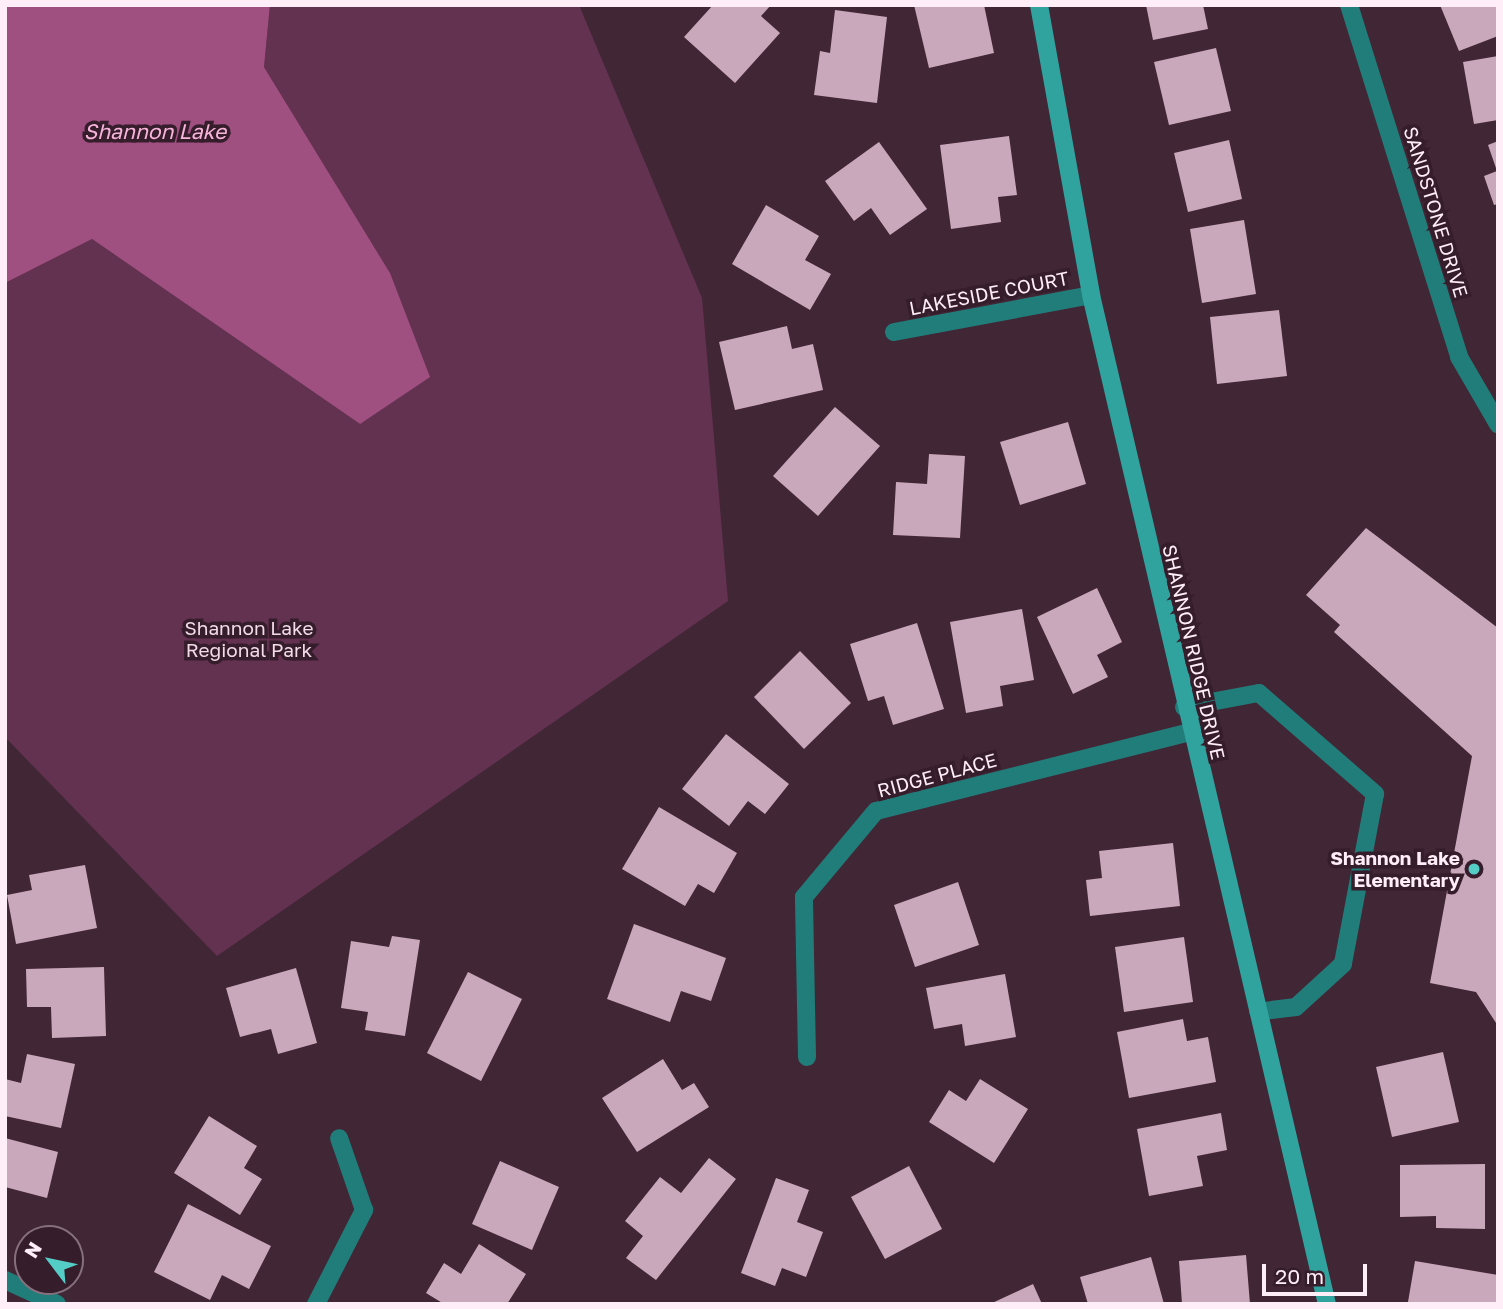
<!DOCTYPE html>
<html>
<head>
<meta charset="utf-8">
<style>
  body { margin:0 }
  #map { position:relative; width:1503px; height:1309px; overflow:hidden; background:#412636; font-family:"Golos Text",sans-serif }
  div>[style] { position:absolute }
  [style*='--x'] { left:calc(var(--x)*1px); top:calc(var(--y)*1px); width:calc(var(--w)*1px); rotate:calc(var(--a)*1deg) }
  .green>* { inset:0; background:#643251 }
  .water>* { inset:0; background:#a04f81 }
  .building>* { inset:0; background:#caa8bb }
  .lane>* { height:18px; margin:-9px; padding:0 9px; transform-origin:9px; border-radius:9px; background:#217d79 }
  .street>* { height:18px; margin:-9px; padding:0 9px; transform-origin:9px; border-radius:9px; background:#217d79 }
  .secondary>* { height:18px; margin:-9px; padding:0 9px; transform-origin:9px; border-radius:9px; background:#30a39e }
  .dots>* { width:19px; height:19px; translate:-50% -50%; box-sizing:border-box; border:4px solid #361d2c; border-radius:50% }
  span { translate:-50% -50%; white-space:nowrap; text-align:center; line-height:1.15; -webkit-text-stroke:7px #361d2c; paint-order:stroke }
  .street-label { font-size:19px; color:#ffedf7 }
  .park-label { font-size:19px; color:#f3dbe8 }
  .poi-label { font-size:19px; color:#ffedf7; font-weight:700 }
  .right { translate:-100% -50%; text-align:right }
  .water-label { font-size:21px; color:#f7b3da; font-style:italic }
  .frame { position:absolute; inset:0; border:7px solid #ffedf7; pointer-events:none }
  .north { position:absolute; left:14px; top:1225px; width:70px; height:70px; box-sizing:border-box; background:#361d2c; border:2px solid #86707d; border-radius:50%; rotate:302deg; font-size:19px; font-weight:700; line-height:28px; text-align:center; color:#ffedf7 }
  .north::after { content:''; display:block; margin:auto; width:24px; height:32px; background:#54cdc7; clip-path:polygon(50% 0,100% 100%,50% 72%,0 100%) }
  .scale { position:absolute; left:1262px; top:1264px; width:105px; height:32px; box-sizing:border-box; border:4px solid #ffedf7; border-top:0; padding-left:9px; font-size:21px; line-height:24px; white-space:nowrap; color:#ffedf7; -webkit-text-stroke:5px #361d2c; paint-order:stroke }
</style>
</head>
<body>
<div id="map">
  <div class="green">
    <div style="clip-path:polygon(270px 5px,579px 5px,702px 298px,728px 601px,217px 956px,5px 737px,5px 283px,92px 239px,360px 424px,390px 273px,264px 67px)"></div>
  </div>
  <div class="water">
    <div style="clip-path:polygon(5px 5px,270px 5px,264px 67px,390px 273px,430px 377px,360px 424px,92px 239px,5px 283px)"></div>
  </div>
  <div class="building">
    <div style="clip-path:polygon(713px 5px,771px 5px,761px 16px,780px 33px,735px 83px,684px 37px)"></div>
    <div style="clip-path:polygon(914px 5px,984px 5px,994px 53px,929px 68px)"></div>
    <div style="clip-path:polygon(1146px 5px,1203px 5px,1208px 29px,1153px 40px)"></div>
    <div style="clip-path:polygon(1440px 5px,1498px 5px,1498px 36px,1459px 51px)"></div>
    <div style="clip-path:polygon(835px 10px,887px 17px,877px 103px,814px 95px,820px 51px,830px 53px)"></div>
    <div style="clip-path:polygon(1216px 48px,1231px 111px,1169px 125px,1154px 62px)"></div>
    <div style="clip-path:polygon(1498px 56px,1498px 120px,1474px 124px,1463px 62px)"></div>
    <div style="clip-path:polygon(1009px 136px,1017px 195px,998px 197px,1001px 222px,951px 229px,940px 145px)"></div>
    <div style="clip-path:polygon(1229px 140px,1242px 199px,1188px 212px,1174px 153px)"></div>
    <div style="clip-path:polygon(1498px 141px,1498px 204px,1494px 205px,1484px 176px,1497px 171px,1488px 145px)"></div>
    <div style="clip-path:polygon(879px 142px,927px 209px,890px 235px,871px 208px,854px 221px,825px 181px)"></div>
    <div style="clip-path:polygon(766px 205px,819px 236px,805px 260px,831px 274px,810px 310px,732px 264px)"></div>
    <div style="clip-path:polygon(1244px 220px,1256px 294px,1202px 303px,1190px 229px)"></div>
    <div style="clip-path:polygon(1279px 310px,1287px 376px,1217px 384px,1210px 317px)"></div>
    <div style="clip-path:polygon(787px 326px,792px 349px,813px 344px,823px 390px,735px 410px,719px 342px)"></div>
    <div style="clip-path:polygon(835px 407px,880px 446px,818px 516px,773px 476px)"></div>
    <div style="clip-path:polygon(1068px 422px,1086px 484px,1020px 505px,1000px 442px)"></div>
    <div style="clip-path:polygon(929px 454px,965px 456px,960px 538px,893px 535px,896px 482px,927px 484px)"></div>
    <div style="clip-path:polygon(1366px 528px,1498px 628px,1498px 1026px,1476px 992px,1430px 983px,1472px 756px,1334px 632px,1340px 625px,1306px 595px)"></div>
    <div style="clip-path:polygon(1097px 588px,1122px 642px,1097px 655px,1108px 677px,1073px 694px,1037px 617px)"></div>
    <div style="clip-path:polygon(1022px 609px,1034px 680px,1000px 686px,1003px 706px,966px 713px,950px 622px)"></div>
    <div style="clip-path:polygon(917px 623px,944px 709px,893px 725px,884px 696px,868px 701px,850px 644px)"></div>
    <div style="clip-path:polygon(800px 651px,851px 703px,804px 749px,754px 697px)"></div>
    <div style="clip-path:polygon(726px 734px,789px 784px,765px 814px,748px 801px,729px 826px,682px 789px)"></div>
    <div style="clip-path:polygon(659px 807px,737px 853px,714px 893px,698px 884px,685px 906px,622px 869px)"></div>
    <div style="clip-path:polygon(1173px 843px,1180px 906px,1090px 916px,1086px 880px,1102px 878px,1099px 851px)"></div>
    <div style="clip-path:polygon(85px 865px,97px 928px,16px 944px,7px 895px,32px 890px,29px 875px)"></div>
    <div style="clip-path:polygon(958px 882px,979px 945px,915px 967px,894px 905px)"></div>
    <div style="clip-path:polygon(634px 924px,726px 958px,711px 1001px,681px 991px,670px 1022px,607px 999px)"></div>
    <div style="clip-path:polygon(392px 936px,420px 940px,405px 1036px,365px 1030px,368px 1012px,341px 1008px,351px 941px,389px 947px)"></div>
    <div style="clip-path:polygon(1184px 937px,1193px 1002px,1124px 1012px,1115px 947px)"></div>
    <div style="clip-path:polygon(104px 967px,106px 1036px,52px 1038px,51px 1007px,27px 1007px,26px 969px)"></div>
    <div style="clip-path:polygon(296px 968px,317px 1043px,278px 1054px,271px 1029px,240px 1037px,226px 988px)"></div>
    <div style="clip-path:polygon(468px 972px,522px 999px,481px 1081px,427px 1053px)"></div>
    <div style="clip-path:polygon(1005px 974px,1016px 1037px,965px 1046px,962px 1024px,934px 1029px,926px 988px)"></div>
    <div style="clip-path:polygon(1183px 1019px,1187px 1041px,1208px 1037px,1216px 1082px,1129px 1098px,1117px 1032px)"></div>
    <div style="clip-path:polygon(1443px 1052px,1459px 1122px,1392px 1137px,1376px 1067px)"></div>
    <div style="clip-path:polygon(27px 1054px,75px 1064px,61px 1128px,5px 1116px,5px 1079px,21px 1083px)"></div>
    <div style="clip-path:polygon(663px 1059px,682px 1090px,694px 1083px,709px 1107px,637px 1152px,602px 1098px)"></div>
    <div style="clip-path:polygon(980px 1079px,1028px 1109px,994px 1163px,929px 1122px,949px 1090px,966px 1101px)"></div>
    <div style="clip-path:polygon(1221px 1113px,1227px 1150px,1197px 1156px,1203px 1186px,1149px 1196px,1137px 1129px)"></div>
    <div style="clip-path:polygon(209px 1116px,257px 1146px,244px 1168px,262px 1179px,240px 1215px,174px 1173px)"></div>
    <div style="clip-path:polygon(5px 1138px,58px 1152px,47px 1198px,5px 1187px)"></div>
    <div style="clip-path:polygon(709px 1158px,736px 1179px,656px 1280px,626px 1258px,643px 1236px,625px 1221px,660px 1177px,681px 1193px)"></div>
    <div style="clip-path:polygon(500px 1161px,559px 1187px,532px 1250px,472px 1224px)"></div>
    <div style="clip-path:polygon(1485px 1164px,1485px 1229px,1436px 1228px,1436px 1216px,1400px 1217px,1400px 1165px)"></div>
    <div style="clip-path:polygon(909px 1166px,942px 1229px,885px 1259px,851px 1197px)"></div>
    <div style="clip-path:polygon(776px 1178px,809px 1190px,797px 1222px,823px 1232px,806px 1277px,782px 1268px,775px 1286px,741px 1273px)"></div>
    <div style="clip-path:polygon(188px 1204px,271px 1246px,249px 1289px,222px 1275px,210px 1300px,154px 1272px)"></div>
    <div style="clip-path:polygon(479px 1244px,526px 1274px,507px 1304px,444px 1304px,426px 1293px,444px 1263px,461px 1274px)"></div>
    <div style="clip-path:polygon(1246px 1255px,1250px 1304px,1182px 1304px,1179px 1261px)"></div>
    <div style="clip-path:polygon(1151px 1257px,1164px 1304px,1088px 1304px,1080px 1277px)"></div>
    <div style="clip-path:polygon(1415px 1261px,1498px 1275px,1498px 1304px,1408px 1302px)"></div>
    <div style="clip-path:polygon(1033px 1284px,1042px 1304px,990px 1304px)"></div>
  </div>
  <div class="lane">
    <div style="--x:1184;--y:707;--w:76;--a:-10.6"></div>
    <div style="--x:1259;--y:693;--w:154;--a:41"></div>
    <div style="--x:1375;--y:794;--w:173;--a:100.7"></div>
    <div style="--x:1343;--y:964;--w:64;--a:137.5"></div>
    <div style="--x:1296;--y:1007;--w:38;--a:173"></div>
  </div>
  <div class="street">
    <div style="--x:1349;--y:5;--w:369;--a:72.6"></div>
    <div style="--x:1459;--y:357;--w:78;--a:59.8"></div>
    <div style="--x:894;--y:332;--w:200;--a:-10.6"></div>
    <div style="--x:807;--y:1057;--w:160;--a:-91.1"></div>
    <div style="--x:804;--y:897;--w:112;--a:-50.1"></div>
    <div style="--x:876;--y:811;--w:325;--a:-14.1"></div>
    <div style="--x:5;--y:1280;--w:57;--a:24.8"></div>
    <div style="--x:316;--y:1304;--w:106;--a:-62.9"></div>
    <div style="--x:364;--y:1210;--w:76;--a:-109.1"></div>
  </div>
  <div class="secondary">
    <div style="--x:1039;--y:5;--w:295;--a:79.8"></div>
    <div style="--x:1091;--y:295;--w:1036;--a:76.84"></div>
  </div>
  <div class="dots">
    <div style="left:1474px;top:869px;background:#54cdc7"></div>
  </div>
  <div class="street-label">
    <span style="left:1436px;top:212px;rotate:73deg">SANDSTONE DRIVE</span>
    <span style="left:989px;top:293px;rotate:-11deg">LAKESIDE COURT</span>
    <span style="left:1194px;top:652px;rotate:77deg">SHANNON RIDGE DRIVE</span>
    <span style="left:937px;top:775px;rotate:-15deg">RIDGE PLACE</span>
  </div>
  <div class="park-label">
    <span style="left:249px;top:639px">Shannon Lake<br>Regional Park</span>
  </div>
  <div class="poi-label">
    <span class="right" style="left:1460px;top:869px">Shannon Lake<br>Elementary</span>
  </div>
  <div class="water-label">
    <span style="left:155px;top:131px">Shannon Lake</span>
  </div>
  <div class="frame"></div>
  <div class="north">N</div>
  <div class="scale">20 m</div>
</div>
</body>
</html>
